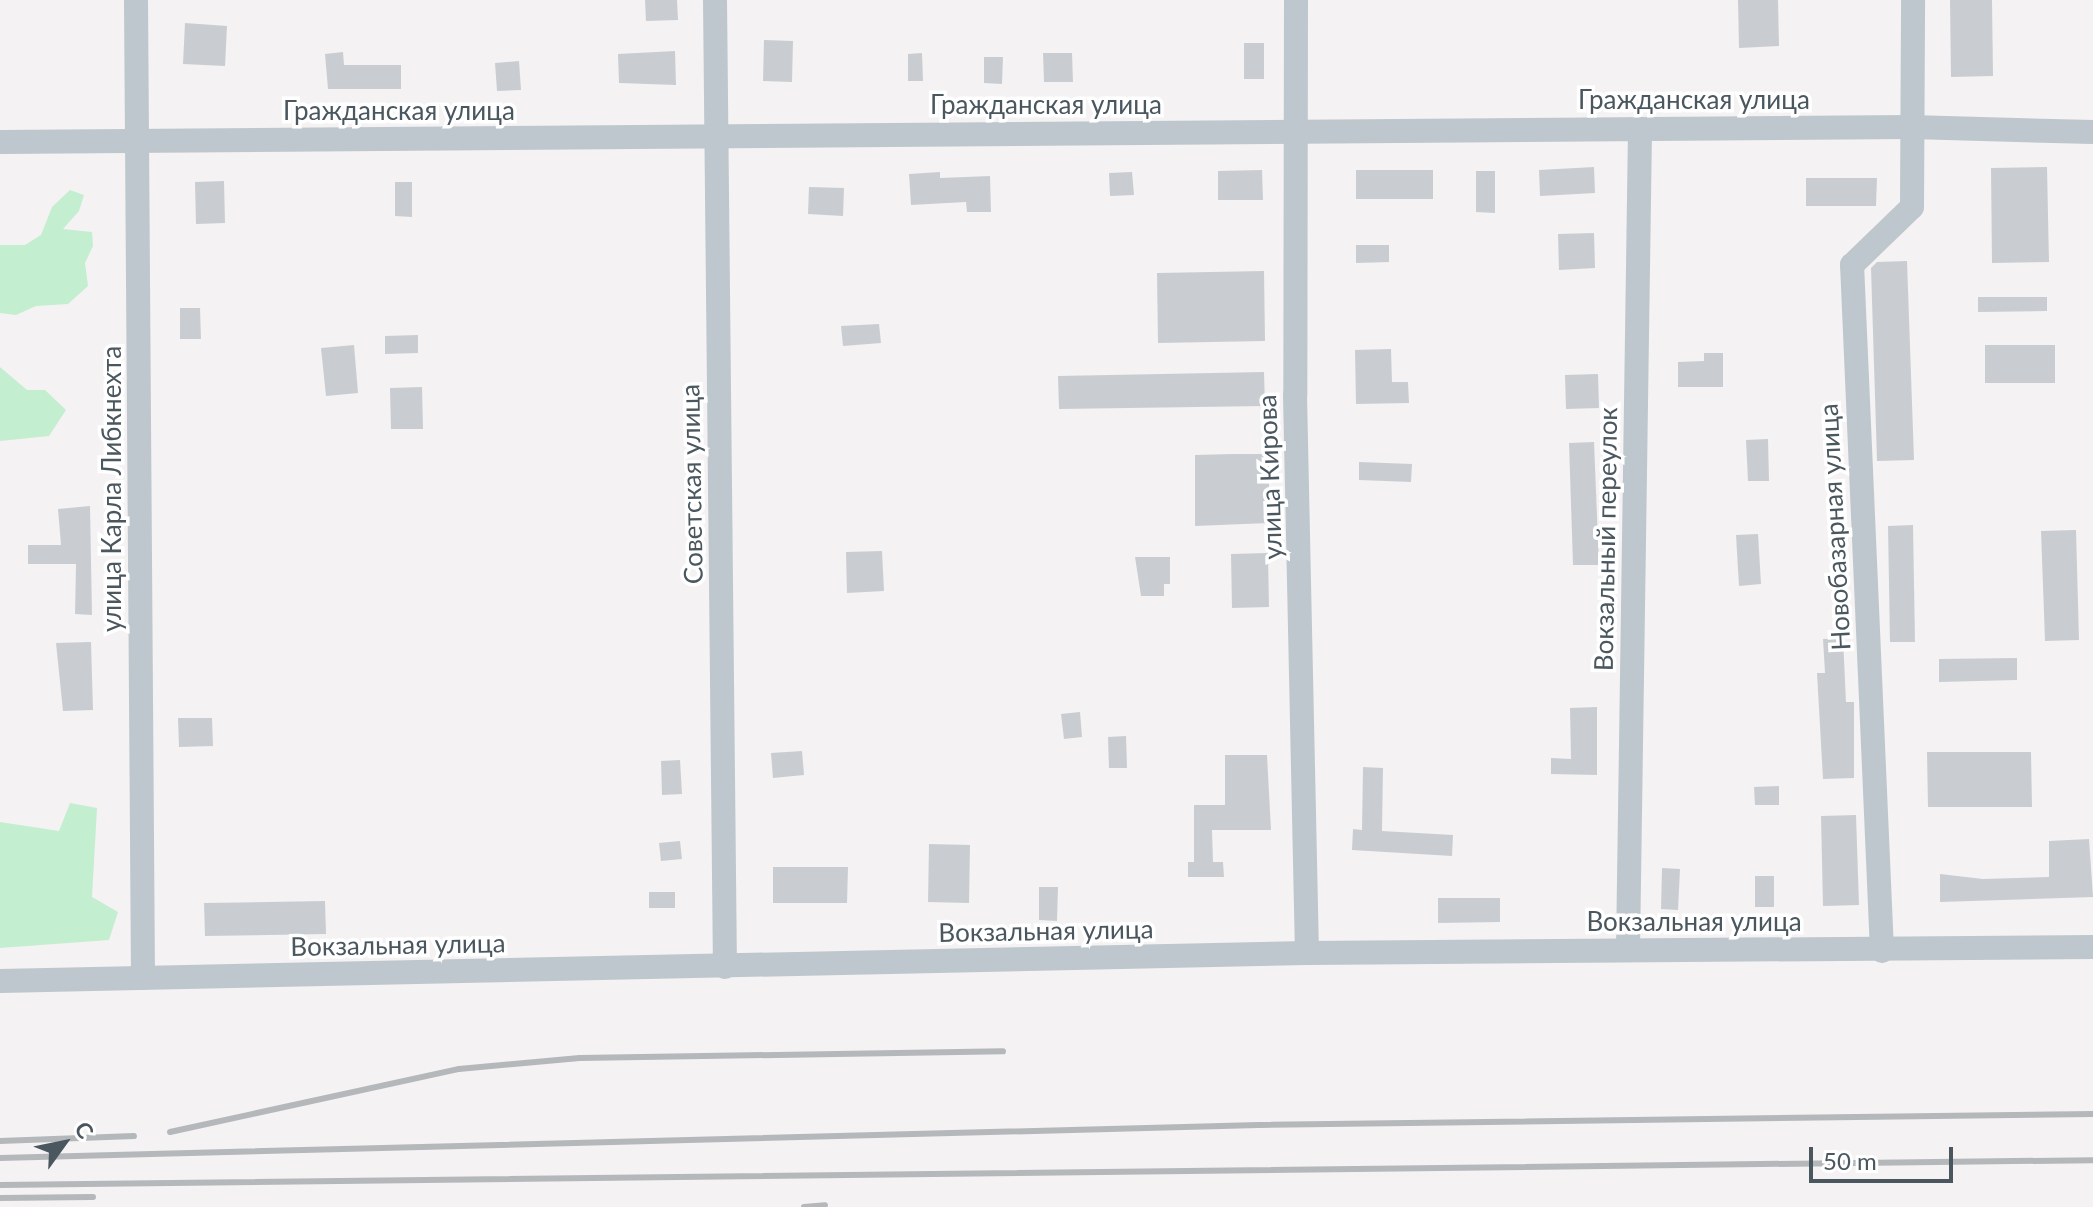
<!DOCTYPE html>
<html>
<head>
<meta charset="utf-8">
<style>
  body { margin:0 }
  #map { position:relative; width:2093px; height:1207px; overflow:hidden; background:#f4f2f2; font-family:Lato,sans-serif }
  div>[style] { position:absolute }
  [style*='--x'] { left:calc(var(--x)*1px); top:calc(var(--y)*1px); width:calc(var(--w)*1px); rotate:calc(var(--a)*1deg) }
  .green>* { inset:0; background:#c4eed0 }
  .building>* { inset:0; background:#c9cdd1 }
  .minor>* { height:24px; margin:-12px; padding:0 12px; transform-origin:12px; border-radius:12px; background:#bec7cd }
  .rail>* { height:6px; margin:-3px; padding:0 3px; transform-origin:3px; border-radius:3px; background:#b4b8bb }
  span { translate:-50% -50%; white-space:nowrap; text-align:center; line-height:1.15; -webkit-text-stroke:7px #fff; paint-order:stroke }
  .street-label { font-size:26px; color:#4a575e }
  .north { position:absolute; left:24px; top:1103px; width:80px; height:80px; -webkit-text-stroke:6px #fff; paint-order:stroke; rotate:57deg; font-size:22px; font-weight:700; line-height:32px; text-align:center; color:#4a575e }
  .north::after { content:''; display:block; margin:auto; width:28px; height:36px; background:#4a575e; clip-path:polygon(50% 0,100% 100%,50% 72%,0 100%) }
  .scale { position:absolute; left:1809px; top:1147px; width:144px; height:36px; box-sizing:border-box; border:4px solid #4a575e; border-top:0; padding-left:10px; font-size:24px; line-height:28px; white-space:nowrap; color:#4a575e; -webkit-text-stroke:6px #fff; paint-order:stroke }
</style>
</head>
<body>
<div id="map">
  <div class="green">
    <div style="clip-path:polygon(70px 190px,84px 195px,79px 211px,63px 229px,92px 232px,93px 246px,85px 263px,88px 286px,68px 304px,36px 306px,16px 315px,0 313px,0 245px,25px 245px,41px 235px,52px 207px)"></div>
    <div style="clip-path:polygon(0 367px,27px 390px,45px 390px,66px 410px,49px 436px,0 441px)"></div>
    <div style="clip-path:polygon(70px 803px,97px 808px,92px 897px,118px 912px,109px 940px,0 948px,0 822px,59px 831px)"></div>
  </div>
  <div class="building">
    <div style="clip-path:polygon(645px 0,677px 0,678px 20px,646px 21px)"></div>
    <div style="clip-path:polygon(1738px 0,1778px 0,1779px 46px,1739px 48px)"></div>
    <div style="clip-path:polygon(1950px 0,1992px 0,1993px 76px,1951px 77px)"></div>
    <div style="clip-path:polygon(185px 23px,227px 26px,225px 66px,183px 64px)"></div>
    <div style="clip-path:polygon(764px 40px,793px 41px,792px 82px,763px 81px)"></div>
    <div style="clip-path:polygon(1244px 43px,1264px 43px,1264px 79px,1244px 79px)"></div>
    <div style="clip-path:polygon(675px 51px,676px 85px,619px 83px,618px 54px)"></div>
    <div style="clip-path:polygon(343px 52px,344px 65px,401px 65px,401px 89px,328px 89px,325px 54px)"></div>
    <div style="clip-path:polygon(922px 53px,923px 81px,908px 81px,908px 54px)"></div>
    <div style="clip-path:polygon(1043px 53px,1072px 53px,1073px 82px,1044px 82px)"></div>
    <div style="clip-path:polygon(984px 57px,1003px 57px,1002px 84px,984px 83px)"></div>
    <div style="clip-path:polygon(519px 61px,521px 90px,497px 91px,495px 63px)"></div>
    <div style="clip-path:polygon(1594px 167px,1595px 193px,1540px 196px,1539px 170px)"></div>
    <div style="clip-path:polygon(2047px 167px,2049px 262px,1992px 263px,1991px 168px)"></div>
    <div style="clip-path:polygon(1262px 170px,1263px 200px,1218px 200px,1218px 171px)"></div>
    <div style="clip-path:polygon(1356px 170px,1433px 170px,1433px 199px,1356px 199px)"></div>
    <div style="clip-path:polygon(1476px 171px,1495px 171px,1495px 213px,1476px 212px)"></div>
    <div style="clip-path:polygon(940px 172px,940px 178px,990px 176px,991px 212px,967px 212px,966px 202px,911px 205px,909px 174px)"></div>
    <div style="clip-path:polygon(1132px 172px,1134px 195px,1110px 196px,1109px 173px)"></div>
    <div style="clip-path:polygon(1806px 178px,1877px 178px,1876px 206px,1806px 206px)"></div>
    <div style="clip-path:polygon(224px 181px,225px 223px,196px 224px,195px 182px)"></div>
    <div style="clip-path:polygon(395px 182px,412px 182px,412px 217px,395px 216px)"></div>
    <div style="clip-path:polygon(809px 187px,844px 188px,843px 216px,808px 214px)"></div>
    <div style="clip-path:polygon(1594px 233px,1595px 268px,1559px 270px,1558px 234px)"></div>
    <div style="clip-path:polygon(1356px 245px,1389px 245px,1389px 262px,1356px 263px)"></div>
    <div style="clip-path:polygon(1907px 261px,1914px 460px,1877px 461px,1871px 268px,1877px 262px)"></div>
    <div style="clip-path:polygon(1264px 271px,1265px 341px,1158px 343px,1157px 273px)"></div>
    <div style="clip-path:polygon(1978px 297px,2047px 297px,2047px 311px,1978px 312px)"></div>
    <div style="clip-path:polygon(180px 308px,200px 308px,201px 339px,180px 339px)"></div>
    <div style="clip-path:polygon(879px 324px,881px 343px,843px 346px,841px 326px)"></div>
    <div style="clip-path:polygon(418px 335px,418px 353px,385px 354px,385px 336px)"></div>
    <div style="clip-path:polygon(354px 345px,358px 393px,326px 396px,321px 348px)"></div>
    <div style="clip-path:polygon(1985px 345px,2055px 345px,2055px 383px,1985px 383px)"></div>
    <div style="clip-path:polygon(1391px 349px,1392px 382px,1408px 382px,1409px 403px,1356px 404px,1355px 350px)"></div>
    <div style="clip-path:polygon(1704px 353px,1723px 353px,1723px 387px,1678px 387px,1678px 362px,1704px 361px)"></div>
    <div style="clip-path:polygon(1264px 372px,1265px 406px,1059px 409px,1058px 376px)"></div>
    <div style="clip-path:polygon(1598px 374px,1599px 408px,1566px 409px,1565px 375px)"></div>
    <div style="clip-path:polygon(422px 387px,423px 429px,391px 429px,390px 388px)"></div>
    <div style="clip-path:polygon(1768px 439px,1769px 481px,1748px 481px,1746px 440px)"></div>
    <div style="clip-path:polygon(1594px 442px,1599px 565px,1573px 565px,1569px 443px)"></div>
    <div style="clip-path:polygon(1233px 454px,1269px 454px,1269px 523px,1195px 526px,1195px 455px)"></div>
    <div style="clip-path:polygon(1359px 462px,1412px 464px,1411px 482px,1359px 480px)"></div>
    <div style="clip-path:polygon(90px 506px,92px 615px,75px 614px,76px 564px,28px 564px,28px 545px,61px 545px,58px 509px)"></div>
    <div style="clip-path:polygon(1913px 525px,1915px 642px,1890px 642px,1888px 526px)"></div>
    <div style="clip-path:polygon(2076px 530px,2079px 640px,2045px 641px,2041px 531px)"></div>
    <div style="clip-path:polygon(1758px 534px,1761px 584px,1739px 586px,1736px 535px)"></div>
    <div style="clip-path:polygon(882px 551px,884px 591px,847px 593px,846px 552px)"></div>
    <div style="clip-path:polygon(1268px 553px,1269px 607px,1232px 608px,1231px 554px)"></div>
    <div style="clip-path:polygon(1135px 557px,1170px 557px,1170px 584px,1164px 584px,1164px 596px,1141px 596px)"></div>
    <div style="clip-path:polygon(1843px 638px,1846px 702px,1854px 702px,1854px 778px,1823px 779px,1817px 673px,1825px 673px,1823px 639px)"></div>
    <div style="clip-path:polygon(91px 642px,93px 710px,63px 711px,56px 643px)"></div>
    <div style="clip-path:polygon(2017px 658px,2017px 680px,1939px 682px,1939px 659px)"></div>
    <div style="clip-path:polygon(1597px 707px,1597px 775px,1551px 774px,1551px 758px,1571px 759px,1570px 708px)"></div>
    <div style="clip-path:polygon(1080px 712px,1082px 737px,1064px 739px,1061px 714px)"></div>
    <div style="clip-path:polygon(178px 718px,212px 718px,213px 746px,179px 747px)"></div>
    <div style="clip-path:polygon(1126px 736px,1127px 768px,1109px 768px,1108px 737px)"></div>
    <div style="clip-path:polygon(802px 751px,804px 775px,773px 778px,771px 753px)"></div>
    <div style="clip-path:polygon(1927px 752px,2031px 752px,2032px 807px,1928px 807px)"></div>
    <div style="clip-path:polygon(1225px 755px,1267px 755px,1271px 830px,1212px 830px,1213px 862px,1223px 862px,1224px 877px,1188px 877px,1188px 862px,1194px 862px,1194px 805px,1225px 805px)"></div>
    <div style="clip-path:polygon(680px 760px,682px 794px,662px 795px,661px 761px)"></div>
    <div style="clip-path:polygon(1363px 767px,1383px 768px,1382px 831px,1453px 835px,1452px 856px,1352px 850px,1353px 829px,1362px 830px)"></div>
    <div style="clip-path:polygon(1779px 786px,1779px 805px,1755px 805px,1754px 787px)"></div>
    <div style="clip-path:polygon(1856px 815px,1859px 905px,1823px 906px,1821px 816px)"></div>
    <div style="clip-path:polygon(2089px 839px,2093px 897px,1940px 902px,1940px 874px,1983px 879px,2049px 877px,2049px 841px)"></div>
    <div style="clip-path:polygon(680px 841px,682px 859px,661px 861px,659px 843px)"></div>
    <div style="clip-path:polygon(929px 844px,970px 845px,969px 903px,928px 902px)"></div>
    <div style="clip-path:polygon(773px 867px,848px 867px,847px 903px,773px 903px)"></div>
    <div style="clip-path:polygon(1662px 868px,1680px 869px,1678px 910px,1661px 909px)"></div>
    <div style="clip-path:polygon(1755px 876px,1774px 876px,1774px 907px,1755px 907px)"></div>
    <div style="clip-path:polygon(1039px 887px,1058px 887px,1057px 921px,1039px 920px)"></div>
    <div style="clip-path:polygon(649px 892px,675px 892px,675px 908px,649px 908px)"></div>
    <div style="clip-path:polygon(1438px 898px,1500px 898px,1500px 922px,1438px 923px)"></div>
    <div style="clip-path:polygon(325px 901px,326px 934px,205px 936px,204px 903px)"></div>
  </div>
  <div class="minor">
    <div style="--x:136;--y:0;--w:978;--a:89.59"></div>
    <div style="--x:715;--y:0;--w:967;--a:89.41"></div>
    <div style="--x:1296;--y:0;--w:395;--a:90.1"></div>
    <div style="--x:1295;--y:395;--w:558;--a:88.77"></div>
    <div style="--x:0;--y:142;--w:1911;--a:-0.45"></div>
    <div style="--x:1911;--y:127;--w:182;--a:1.6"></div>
    <div style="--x:1628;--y:949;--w:820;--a:-89.16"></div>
    <div style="--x:1882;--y:951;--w:687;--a:-92.5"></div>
    <div style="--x:1852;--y:265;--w:83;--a:-44"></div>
    <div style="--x:1912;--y:207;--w:207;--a:-89.7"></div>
    <div style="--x:0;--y:981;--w:1307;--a:-1.23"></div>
    <div style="--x:1307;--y:953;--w:786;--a:-0.44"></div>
  </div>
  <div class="rail">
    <div style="--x:170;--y:1132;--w:296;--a:-12.3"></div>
    <div style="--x:459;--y:1069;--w:121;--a:-5.2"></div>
    <div style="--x:580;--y:1058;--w:423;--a:-0.9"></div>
    <div style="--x:0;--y:1141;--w:134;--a:-2.1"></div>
    <div style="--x:0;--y:1158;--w:1259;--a:-1.5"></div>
    <div style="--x:1259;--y:1125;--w:834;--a:-0.76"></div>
    <div style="--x:0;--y:1185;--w:2093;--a:-0.68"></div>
    <div style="--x:0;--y:1198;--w:93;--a:-0.6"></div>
    <div style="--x:804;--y:1207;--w:21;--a:-5"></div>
  </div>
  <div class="street-label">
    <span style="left:1694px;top:100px">Гражданская улица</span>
    <span style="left:1046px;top:105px">Гражданская улица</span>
    <span style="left:399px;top:111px">Гражданская улица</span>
    <span style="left:1270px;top:477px;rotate:-92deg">улица Кирова</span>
    <span style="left:692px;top:484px;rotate:-91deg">Советская улица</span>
    <span style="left:112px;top:489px;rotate:-90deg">улица Карла Либкнехта</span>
    <span style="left:1835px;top:527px;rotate:-93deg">Новобазарная улица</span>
    <span style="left:1606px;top:539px;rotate:-89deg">Вокзальный переулок</span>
    <span style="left:1694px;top:922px">Вокзальная улица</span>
    <span style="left:1046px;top:931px;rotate:-1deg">Вокзальная улица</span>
    <span style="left:398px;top:945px;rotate:-1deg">Вокзальная улица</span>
  </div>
  <div class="north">С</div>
  <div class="scale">50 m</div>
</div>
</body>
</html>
